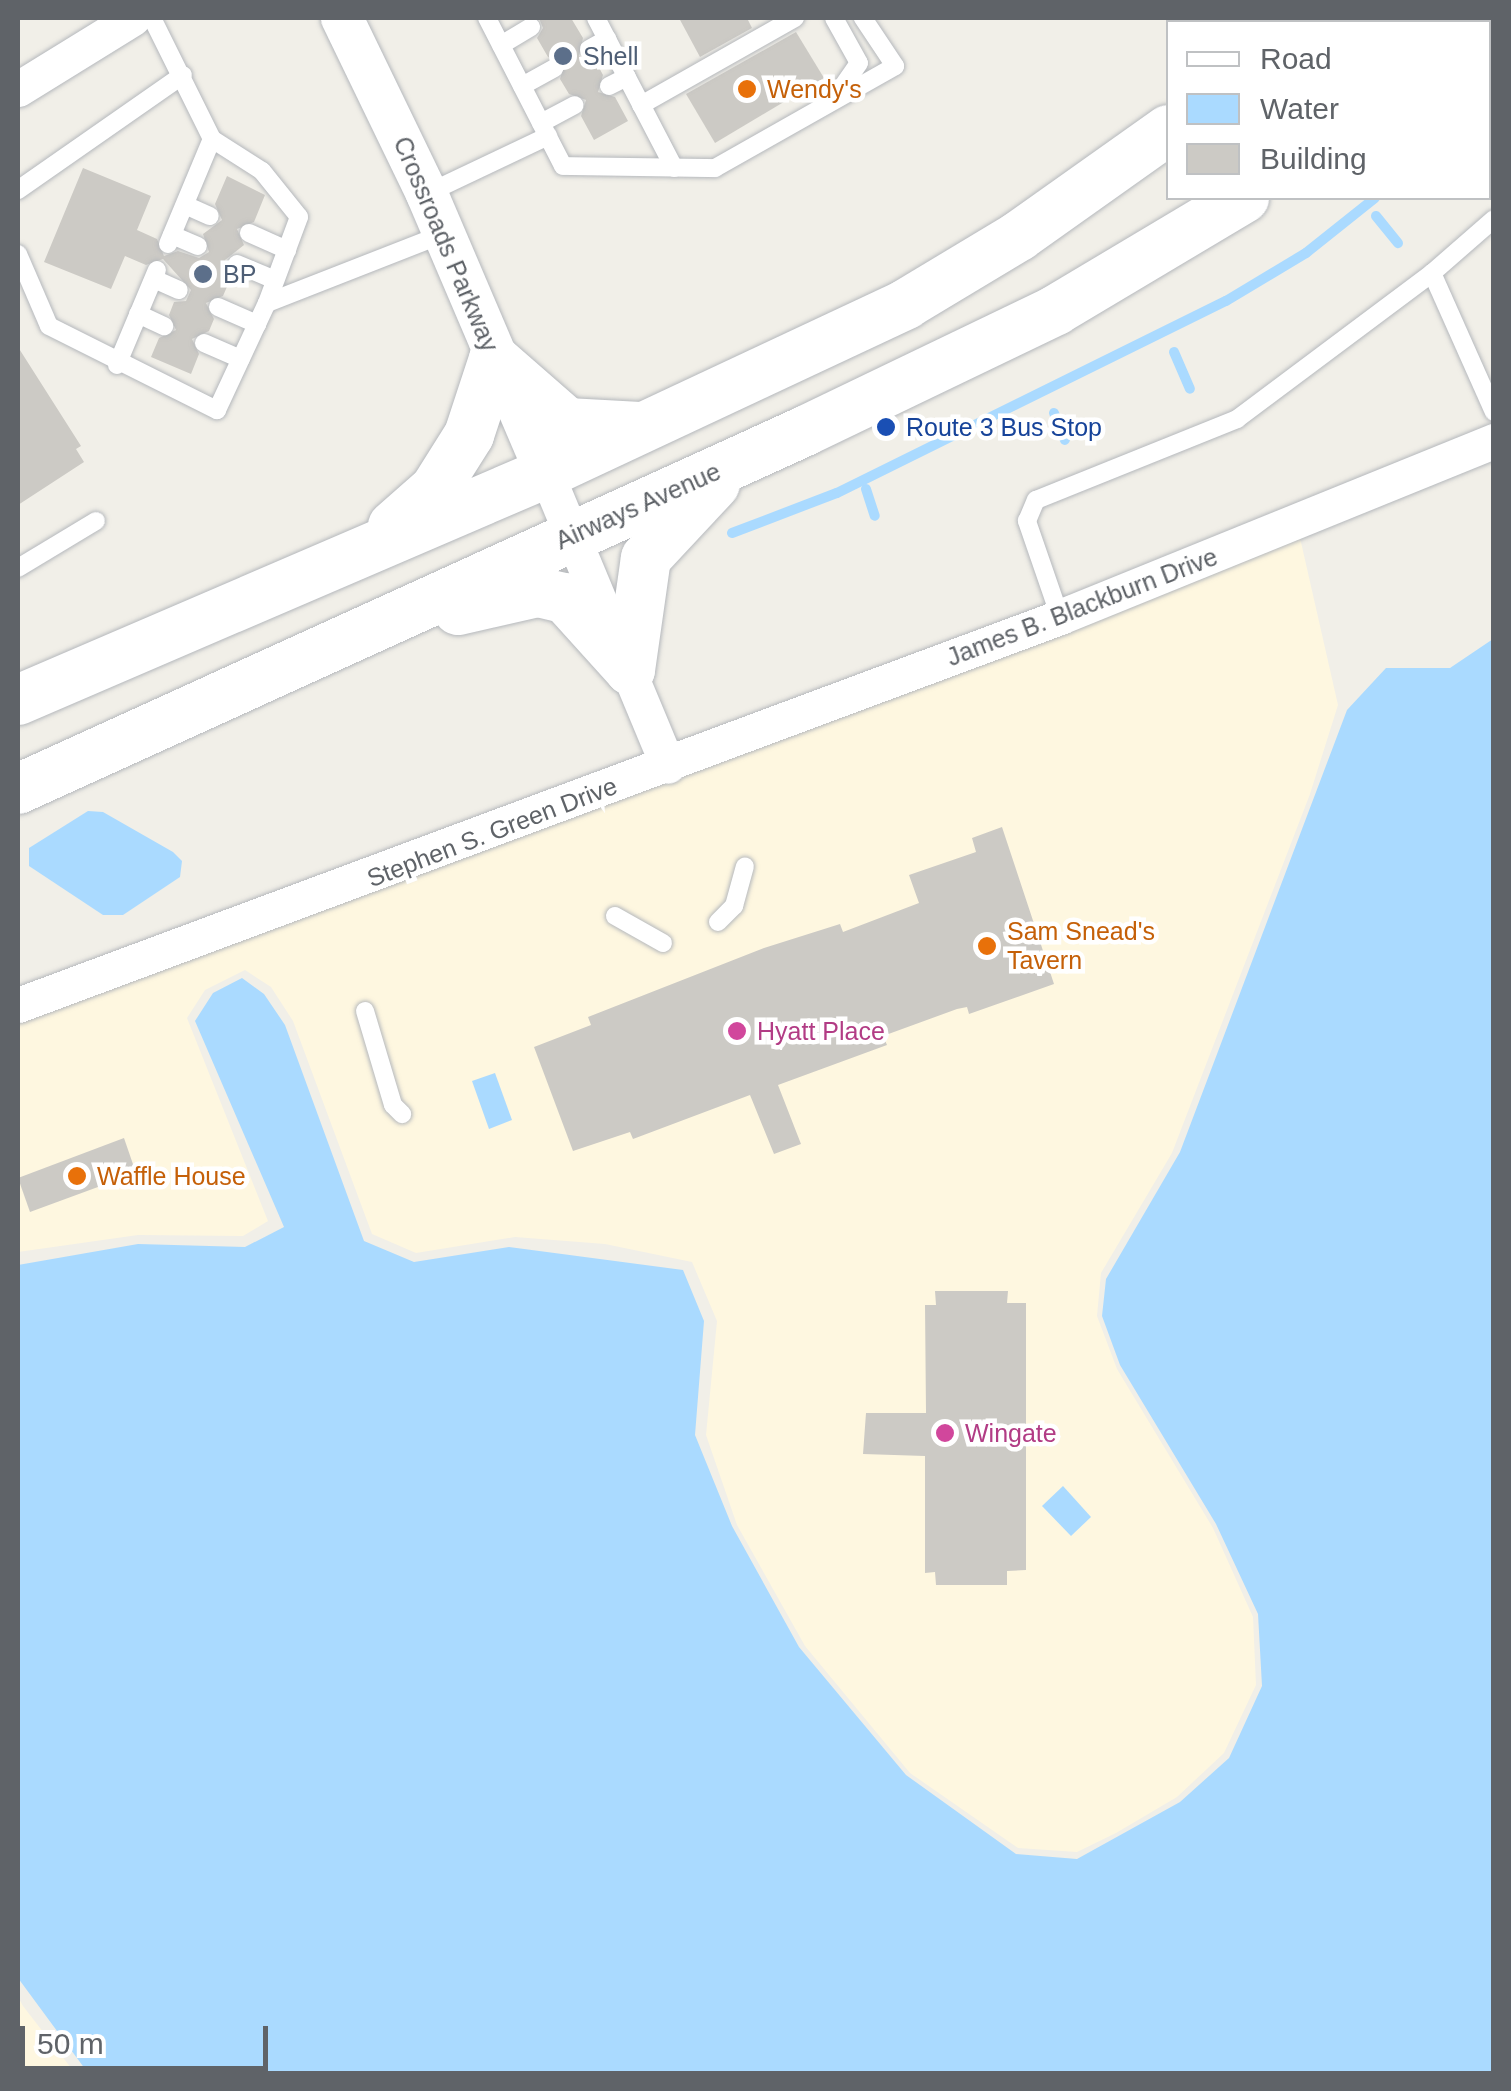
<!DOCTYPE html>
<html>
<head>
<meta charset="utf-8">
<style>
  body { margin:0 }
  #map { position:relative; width:1511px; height:2091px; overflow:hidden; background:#f1efe8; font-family:Arial,sans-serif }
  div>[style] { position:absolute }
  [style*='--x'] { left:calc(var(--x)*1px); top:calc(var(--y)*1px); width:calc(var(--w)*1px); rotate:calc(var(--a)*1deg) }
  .commercial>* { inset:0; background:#fef7e0 }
  .water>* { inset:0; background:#aadaff }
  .stream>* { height:10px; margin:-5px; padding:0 5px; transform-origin:5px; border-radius:5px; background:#aadaff }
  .building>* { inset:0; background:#cccac5 }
  .roads { filter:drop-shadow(0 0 2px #b5b8bc) drop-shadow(0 0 2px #b5b8bc) }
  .service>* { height:18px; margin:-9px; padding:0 9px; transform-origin:9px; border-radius:9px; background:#fff }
  .minor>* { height:35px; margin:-17.5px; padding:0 17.5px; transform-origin:17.5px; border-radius:17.5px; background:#fff }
  .tertiary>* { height:42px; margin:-21px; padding:0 21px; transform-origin:21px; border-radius:21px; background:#fff }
  .secondary>* { height:50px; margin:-25px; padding:0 25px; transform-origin:25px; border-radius:25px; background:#fff }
  .dots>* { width:28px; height:28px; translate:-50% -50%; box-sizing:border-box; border:5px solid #fff; border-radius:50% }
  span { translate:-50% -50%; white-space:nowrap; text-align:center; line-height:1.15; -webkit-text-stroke:9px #fff; paint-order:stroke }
  .service-label { font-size:25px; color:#4e5e75 }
  .left { translate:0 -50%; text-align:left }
  .food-label { font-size:25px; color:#c56008 }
  .street-label { font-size:25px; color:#5f6368 }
  .transit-label { font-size:25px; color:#164399 }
  .hotel-label { font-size:25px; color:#b23c85 }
  .frame { position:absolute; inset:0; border:20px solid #5f6368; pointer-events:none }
  .legend { position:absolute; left:1166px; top:20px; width:325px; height:180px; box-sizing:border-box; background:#fff; border:2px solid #bfc1c3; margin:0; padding:12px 18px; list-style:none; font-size:30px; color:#5f6368 }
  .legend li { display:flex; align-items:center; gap:20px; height:50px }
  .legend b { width:50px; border:2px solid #bfc1c3 }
  .scale { position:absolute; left:20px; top:2026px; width:248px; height:45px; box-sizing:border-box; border:5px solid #5f6368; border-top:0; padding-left:12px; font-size:30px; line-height:35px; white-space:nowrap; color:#5f6368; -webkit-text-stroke:8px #fff; paint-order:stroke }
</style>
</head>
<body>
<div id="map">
  <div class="commercial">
    <div style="clip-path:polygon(1298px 529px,1338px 705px,1310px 794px,1172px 1153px,1101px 1273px,1097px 1316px,1117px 1369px,1213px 1528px,1253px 1617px,1256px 1685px,1224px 1753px,1177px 1797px,1116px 1833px,1077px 1852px,1018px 1848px,910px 1773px,805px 1646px,737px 1525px,706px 1435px,717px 1321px,692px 1262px,605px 1244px,515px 1237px,416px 1253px,372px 1234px,293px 1021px,271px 987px,245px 970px,205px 990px,187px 1018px,268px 1221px,243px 1236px,138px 1235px,18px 1252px,18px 1005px)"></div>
    <div style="clip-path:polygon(18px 1997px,23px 2006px,75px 2073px,18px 2073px)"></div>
  </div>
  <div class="water">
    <div style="clip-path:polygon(1493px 639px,1493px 2073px,88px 2073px,18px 1978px,18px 1265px,138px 1244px,245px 1247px,284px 1227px,195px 1021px,213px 993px,242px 978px,264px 994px,285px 1025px,364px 1241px,414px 1262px,509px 1247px,683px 1270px,704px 1321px,695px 1435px,732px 1526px,799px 1647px,906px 1775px,1016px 1854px,1077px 1859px,1180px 1802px,1229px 1758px,1262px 1686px,1258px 1614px,1216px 1524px,1120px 1365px,1102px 1316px,1106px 1279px,1180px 1152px,1347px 710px,1386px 668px,1450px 668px)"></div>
    <div style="clip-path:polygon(88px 811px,103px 812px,173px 852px,182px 861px,180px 877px,123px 915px,103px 915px,29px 866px,29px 848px)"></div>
    <div style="clip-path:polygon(495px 1073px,512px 1120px,489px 1129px,472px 1081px)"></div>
    <div style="clip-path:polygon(1063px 1486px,1091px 1517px,1071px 1536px,1042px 1506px)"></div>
  </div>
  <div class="stream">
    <div style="--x:1488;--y:116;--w:7;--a:-34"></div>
    <div style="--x:1376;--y:216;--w:35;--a:51"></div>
    <div style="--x:1174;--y:352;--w:40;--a:66.6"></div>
    <div style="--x:1054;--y:413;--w:29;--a:68"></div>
    <div style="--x:866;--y:489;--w:28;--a:72"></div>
    <div style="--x:732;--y:533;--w:112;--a:-20.9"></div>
    <div style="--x:837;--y:493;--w:434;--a:-26.3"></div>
    <div style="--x:1226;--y:301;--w:93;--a:-31"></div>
    <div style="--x:1306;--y:253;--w:88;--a:-38.6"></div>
  </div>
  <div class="building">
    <div style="clip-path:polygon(539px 18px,571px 18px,583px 38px,579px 56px,595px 60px,603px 75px,598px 92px,615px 97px,628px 121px,594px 140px,581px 116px,586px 100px,569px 94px,560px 79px,565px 63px,548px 57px,537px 38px,543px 28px)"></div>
    <div style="clip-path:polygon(679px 18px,747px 18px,752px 28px,700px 57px)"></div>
    <div style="clip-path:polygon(796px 32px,824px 78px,715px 143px,686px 94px)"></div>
    <div style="clip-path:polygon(83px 168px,151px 196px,137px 230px,157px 239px,164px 256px,178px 251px,199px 258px,209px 252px,203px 234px,222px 220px,215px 204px,227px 176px,265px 195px,254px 222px,237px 229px,244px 245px,225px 260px,232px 275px,223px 296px,206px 303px,214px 319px,209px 331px,192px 339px,199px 354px,191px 374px,151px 357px,159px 338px,176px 330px,169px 315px,174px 302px,186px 301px,191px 290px,163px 259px,146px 265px,125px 256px,111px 289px,44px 262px)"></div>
    <div style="clip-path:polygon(18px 347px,81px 446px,76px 449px,84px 462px,18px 505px)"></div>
    <div style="clip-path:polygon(1002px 827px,1054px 984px,969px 1014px,967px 1007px,957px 1009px,883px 1036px,887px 1045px,778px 1085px,801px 1144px,774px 1154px,750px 1095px,633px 1139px,630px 1132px,573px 1151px,534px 1047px,591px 1025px,588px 1017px,764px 948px,840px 924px,843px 932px,919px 903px,909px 875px,976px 852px,972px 838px)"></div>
    <div style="clip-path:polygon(124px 1138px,136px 1173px,30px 1212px,18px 1178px)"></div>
    <div style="clip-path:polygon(935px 1291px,1008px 1291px,1007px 1303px,1026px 1303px,1026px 1570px,1007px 1571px,1007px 1585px,936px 1585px,935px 1572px,925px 1573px,925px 1456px,863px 1454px,866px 1413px,926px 1413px,925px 1305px,936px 1305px)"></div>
  </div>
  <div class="roads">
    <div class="service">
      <div style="--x:152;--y:18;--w:135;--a:63.6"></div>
      <div style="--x:212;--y:139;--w:59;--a:32.6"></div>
      <div style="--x:262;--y:171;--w:59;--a:51.2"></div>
      <div style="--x:299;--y:217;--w:92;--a:110.4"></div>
      <div style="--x:267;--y:303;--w:189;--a:-21.4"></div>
      <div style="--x:487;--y:18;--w:166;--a:62.8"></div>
      <div style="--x:563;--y:166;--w:152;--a:0.8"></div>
      <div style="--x:715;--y:168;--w:207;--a:-29.5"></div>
      <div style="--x:895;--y:66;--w:58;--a:-123.7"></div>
      <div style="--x:596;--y:18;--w:169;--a:62.5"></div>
      <div style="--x:834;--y:18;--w:51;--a:60.9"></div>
      <div style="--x:859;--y:63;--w:35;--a:125"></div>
      <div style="--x:501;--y:45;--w:35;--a:-31"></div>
      <div style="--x:589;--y:49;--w:21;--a:-29"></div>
      <div style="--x:522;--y:86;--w:37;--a:-29"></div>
      <div style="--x:609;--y:86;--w:20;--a:-27"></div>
      <div style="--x:641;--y:105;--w:177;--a:-29.5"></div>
      <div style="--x:541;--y:123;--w:38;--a:-28"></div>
      <div style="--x:18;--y:190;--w:201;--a:-34.9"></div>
      <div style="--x:428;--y:193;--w:133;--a:-25.4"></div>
      <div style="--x:185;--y:205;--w:27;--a:24"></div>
      <div style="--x:249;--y:233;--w:42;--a:24.1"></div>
      <div style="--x:172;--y:235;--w:28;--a:23"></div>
      <div style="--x:168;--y:244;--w:114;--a:-67.3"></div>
      <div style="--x:18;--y:254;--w:78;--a:66.7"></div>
      <div style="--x:49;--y:326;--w:188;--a:26.6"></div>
      <div style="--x:217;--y:410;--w:118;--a:-65"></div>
      <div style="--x:237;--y:264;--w:41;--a:22.8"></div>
      <div style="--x:1432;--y:273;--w:152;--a:66"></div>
      <div style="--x:154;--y:279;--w:27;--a:24"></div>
      <div style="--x:218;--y:307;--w:43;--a:23.6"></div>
      <div style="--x:138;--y:314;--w:29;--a:25"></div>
      <div style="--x:204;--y:343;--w:40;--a:23.4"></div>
      <div style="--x:117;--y:365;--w:103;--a:-67.2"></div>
      <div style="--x:18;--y:568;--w:91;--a:-31.1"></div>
      <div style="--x:1060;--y:617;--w:102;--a:-109"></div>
      <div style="--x:1027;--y:521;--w:23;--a:-67"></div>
      <div style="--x:1036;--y:500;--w:217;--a:-21.9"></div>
      <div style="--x:1237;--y:419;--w:244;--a:-36.8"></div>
      <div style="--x:1432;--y:273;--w:82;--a:-41.1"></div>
      <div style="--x:615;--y:916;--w:55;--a:29.4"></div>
      <div style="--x:718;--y:922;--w:23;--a:-45"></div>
      <div style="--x:734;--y:906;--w:41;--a:-74.6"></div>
      <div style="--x:365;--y:1011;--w:98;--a:73.4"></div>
      <div style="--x:393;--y:1105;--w:13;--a:45"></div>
    </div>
    <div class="minor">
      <div style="--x:18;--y:89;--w:135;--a:-31.7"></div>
      <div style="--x:546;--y:473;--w:317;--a:67.4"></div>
      <div style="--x:18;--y:1005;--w:1112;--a:-20.42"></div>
      <div style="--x:1060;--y:617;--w:468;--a:-22.1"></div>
    </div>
    <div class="tertiary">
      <div style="--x:342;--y:18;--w:195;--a:64.2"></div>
      <div style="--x:427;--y:194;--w:303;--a:66.9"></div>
    </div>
    <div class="secondary">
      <div style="--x:1296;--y:22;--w:6;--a:-39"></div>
      <div style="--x:1488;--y:25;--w:7;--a:-34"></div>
      <div style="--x:393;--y:526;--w:56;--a:-41.4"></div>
      <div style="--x:435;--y:489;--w:64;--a:-57.8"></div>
      <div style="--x:469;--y:435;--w:80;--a:-71.8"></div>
      <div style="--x:494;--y:359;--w:97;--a:41.2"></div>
      <div style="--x:567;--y:423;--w:73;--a:3.1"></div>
      <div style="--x:458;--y:610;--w:82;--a:-12.7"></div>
      <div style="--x:538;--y:592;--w:28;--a:13"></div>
      <div style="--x:565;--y:598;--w:97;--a:47.9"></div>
      <div style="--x:630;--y:670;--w:113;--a:-81.9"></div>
      <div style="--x:646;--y:558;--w:101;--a:-47"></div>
      <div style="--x:18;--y:700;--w:575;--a:-23.26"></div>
      <div style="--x:546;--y:473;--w:398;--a:-25.1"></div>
      <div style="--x:906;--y:304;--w:132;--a:-31"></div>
      <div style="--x:1019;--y:236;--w:183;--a:-35.4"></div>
      <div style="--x:18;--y:789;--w:865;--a:-24.46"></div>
      <div style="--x:805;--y:431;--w:279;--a:-25.7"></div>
      <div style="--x:1056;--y:310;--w:219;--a:-30.8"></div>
    </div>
  </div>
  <div class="dots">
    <div style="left:563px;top:56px;background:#5c6f8a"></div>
    <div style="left:747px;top:89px;background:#e8710a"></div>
    <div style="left:203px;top:274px;background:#5c6f8a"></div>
    <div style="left:886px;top:427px;background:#1a4fb4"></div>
    <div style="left:987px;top:946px;background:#e8710a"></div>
    <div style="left:737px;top:1031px;background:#d1479c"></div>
    <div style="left:77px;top:1176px;background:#e8710a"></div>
    <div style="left:945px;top:1433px;background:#d1479c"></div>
  </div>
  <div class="service-label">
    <span class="left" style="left:583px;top:56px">Shell</span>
    <span class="left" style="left:223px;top:274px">BP</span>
  </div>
  <div class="food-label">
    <span class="left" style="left:767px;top:89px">Wendy's</span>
    <span class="left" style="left:1007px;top:946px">Sam Snead's<br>Tavern</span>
    <span class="left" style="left:97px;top:1176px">Waffle House</span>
  </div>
  <div class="street-label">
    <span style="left:446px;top:244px;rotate:67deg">Crossroads Parkway</span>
    <span style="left:638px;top:506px;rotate:-24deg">Airways Avenue</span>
    <span style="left:1082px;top:607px;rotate:-21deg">James B. Blackburn Drive</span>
    <span style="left:492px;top:832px;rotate:-21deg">Stephen S. Green Drive</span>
  </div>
  <div class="transit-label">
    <span class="left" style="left:906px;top:427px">Route 3 Bus Stop</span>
  </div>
  <div class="hotel-label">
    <span class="left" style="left:757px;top:1031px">Hyatt Place</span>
    <span class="left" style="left:965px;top:1433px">Wingate</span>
  </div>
  <div class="frame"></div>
  <ul class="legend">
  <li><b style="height:12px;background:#fff"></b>Road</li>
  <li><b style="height:28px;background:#aadaff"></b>Water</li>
  <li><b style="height:28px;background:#cccac5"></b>Building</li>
  </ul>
  <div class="scale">50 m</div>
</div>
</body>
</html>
